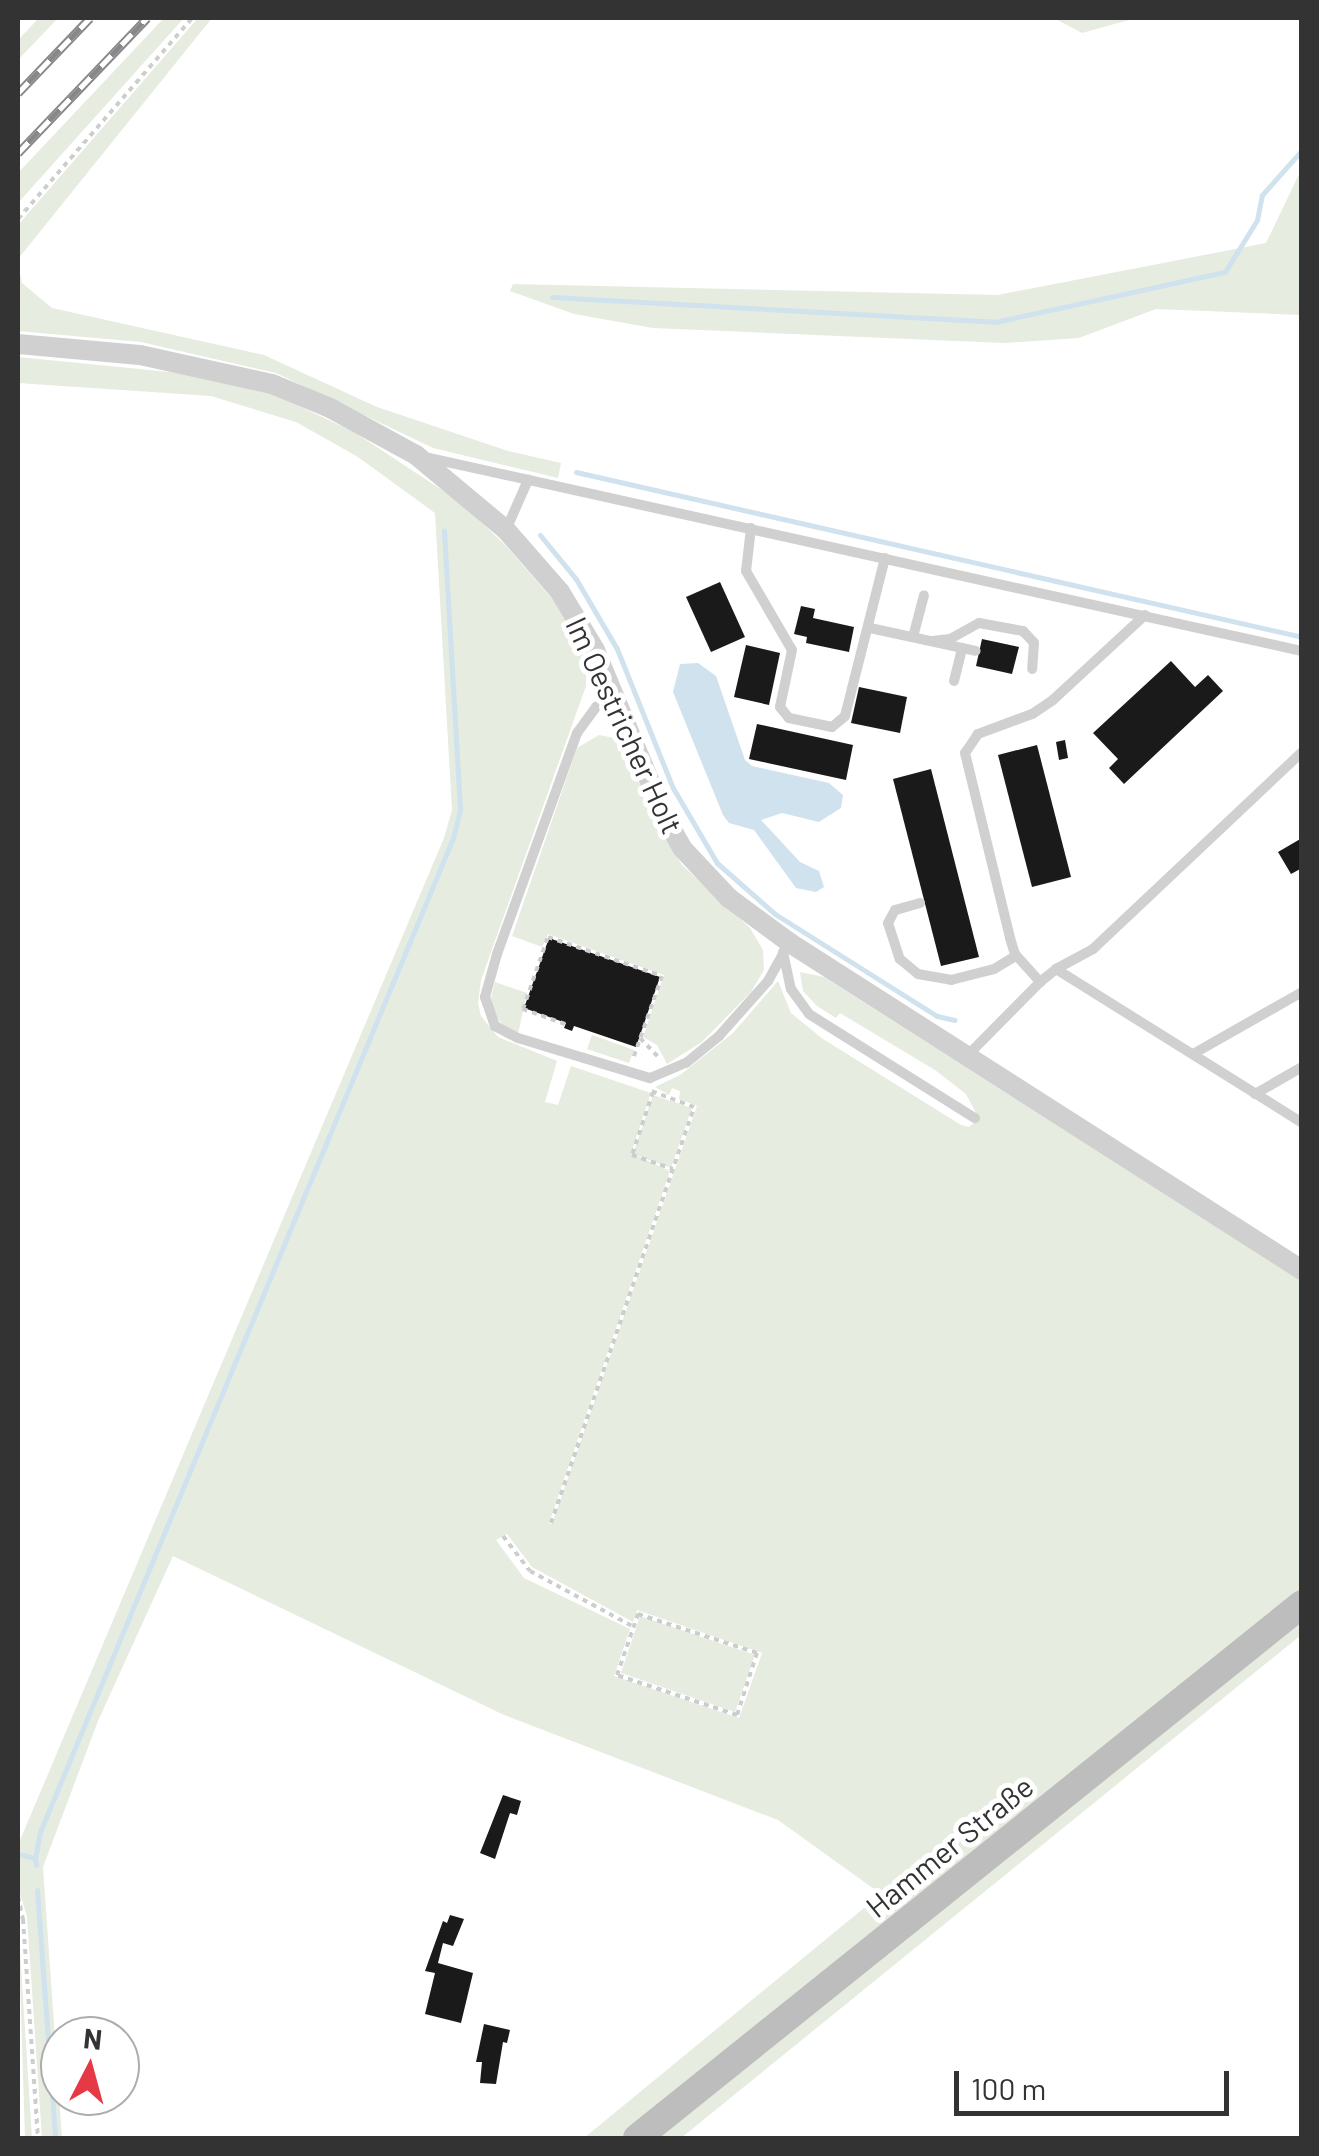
<!DOCTYPE html>
<html>
<head>
<meta charset="utf-8">
<style>
  body { margin:0 }
  #map { position:relative; width:1319px; height:2156px; overflow:hidden; background:#fff; font-family:Barlow,sans-serif }
  div>[style] { position:absolute }
  [style*='--x'] { left:calc(var(--x)*1px); top:calc(var(--y)*1px); width:calc(var(--w)*1px); rotate:calc(var(--a)*1deg) }
  .green>* { inset:0; background:#e6ecdf }
  .water>* { inset:0; background:#cfe2ee }
  .stream>* { height:5px; margin:-2.5px; padding:0 2.5px; transform-origin:2.5px; border-radius:2.5px; background:#cfe2ee }
  .building>* { inset:0; background:#1a1a1a }
  .path>* { height:4px; margin-top:-2px; transform-origin:0; background:repeating-linear-gradient(90deg,#cdcdcd 0 5px,transparent 0 10px) }
  .service>* { height:10px; margin:-5px; padding:0 5px; transform-origin:5px; border-radius:5px; background:#d0d0d0 }
  .minor>* { height:20px; margin:-10px; padding:0 10px; transform-origin:10px; border-radius:10px; background:#d0d0d0 }
  .secondary>* { height:28px; margin:-14px; padding:0 14px; transform-origin:14px; border-radius:14px; background:#bdbdbd }
  .rail>* { height:9px; margin-top:-4.5px; transform-origin:0; background:repeating-linear-gradient(90deg,#fff 0 15px,#888 0 30px); box-sizing:border-box; border-block:2px solid #888 }
  span { translate:-50% -50%; white-space:nowrap; text-align:center; line-height:1.15; -webkit-text-stroke:10px #fff; paint-order:stroke }
  .street-label { font-size:30px; color:#333 }
  .frame { position:absolute; inset:0; border:20px solid #333; pointer-events:none }
  .north { position:absolute; left:40px; top:2016px; width:100px; height:100px; box-sizing:border-box; background:#fff; border:2px solid #adadad; border-radius:50%; rotate:6deg; font-size:28px; font-weight:700; line-height:40px; text-align:center; color:#333 }
  .north::after { content:''; display:block; margin:auto; width:35px; height:45px; background:#e63946; clip-path:polygon(50% 0,100% 100%,50% 72%,0 100%) }
  .scale { position:absolute; left:954px; top:2071px; width:275px; height:45px; box-sizing:border-box; border:5px solid #333; border-top:0; padding-left:12px; font-size:30px; line-height:35px; white-space:nowrap; color:#333; -webkit-text-stroke:8px #fff; paint-order:stroke }
</style>
</head>
<body>
<div id="map">
  <div class="green">
    <div style="clip-path:polygon(39px 18px,58px 18px,18px 60px,18px 40px)"></div>
    <div style="clip-path:polygon(164px 18px,184px 18px,18px 203px,18px 173px)"></div>
    <div style="clip-path:polygon(198px 18px,212px 18px,18px 259px,18px 225px)"></div>
    <div style="clip-path:polygon(1054px 18px,1136px 18px,1082px 33px)"></div>
    <div style="clip-path:polygon(1301px 170px,1301px 315px,1156px 309px,1079px 338px,1005px 343px,653px 328px,574px 314px,510px 291px,513px 284px,998px 295px,1266px 243px)"></div>
    <div style="clip-path:polygon(18px 265px,22px 283px,52px 308px,264px 355px,377px 407px,508px 451px,561px 463px,558px 478px,433px 448px,276px 373px,141px 342px,18px 331px)"></div>
    <div style="clip-path:polygon(evenodd,18px 357px,190px 374px,269px 392px,354px 432px,460px 502px,505px 545px,556px 603px,587px 658px,586px 686px,481px 980px,478px 1003px,481px 1016px,498px 1037px,557px 1061px,545px 1102px,558px 1105px,571px 1066px,651px 1093px,631px 1153px,670px 1171px,549px 1523px,552px 1524px,697px 1106px,679px 1099px,680px 1091px,672px 1088px,669px 1095px,655px 1087px,680px 1075px,733px 1033px,778px 981px,791px 1013px,823px 1039px,961px 1125px,969px 1127px,979px 1119px,966px 1094px,935px 1070px,840px 1013px,836px 1018px,817px 1006px,803px 991px,800px 972px,824px 977px,1302px 1281px,1301px 1592px,620px 2138px,584px 2138px,881px 1894px,778px 1820px,504px 1715px,173px 1556px,98px 1721px,43px 1867px,62px 2138px,42px 2138px,27px 1917px,18px 1887px,18px 1845px,444px 838px,452px 810px,435px 513px,358px 457px,296px 422px,211px 396px,18px 383px,18px 357px,507px 1534px,532px 1567px,633px 1622px,637px 1610px,762px 1653px,739px 1718px,614px 1676px,630px 1629px,524px 1578px,496px 1540px,507px 1534px)"></div>
    <div style="clip-path:polygon(599px 735px,614px 738px,624px 748px,659px 829px,682px 865px,750px 928px,763px 950px,764px 970px,751px 992px,702px 1042px,667px 1064px,657px 1045px,643px 1037px,664px 975px,548px 934px,542px 947px,512px 936px,577px 748px)"></div>
    <div style="clip-path:polygon(495px 982px,527px 993px,518px 1034px,503px 1026px,494px 1013px,491px 998px)"></div>
    <div style="clip-path:polygon(592px 1035px,634px 1050px,629px 1063px,587px 1049px)"></div>
    <div style="clip-path:polygon(653px 1095px,692px 1108px,671px 1168px,633px 1154px)"></div>
    <div style="clip-path:polygon(640px 1616px,755px 1655px,735px 1712px,621px 1673px)"></div>
    <div style="clip-path:polygon(1301px 1617px,1301px 1635px,681px 2138px,653px 2138px)"></div>
    <div style="clip-path:polygon(18px 1917px,18px 1920px,32px 2138px,25px 2138px)"></div>
  </div>
  <div class="water">
    <div style="clip-path:polygon(698px 663px,716px 676px,745px 760px,752px 766px,829px 783px,843px 795px,841px 808px,819px 822px,782px 813px,761px 820px,800px 862px,819px 871px,824px 887px,816px 892px,796px 888px,754px 830px,729px 823px,723px 815px,673px 692px,680px 664px)"></div>
  </div>
  <div class="stream">
    <div style="--x:552;--y:297;--w:444;--a:3.2"></div>
    <div style="--x:995;--y:322;--w:235;--a:-12.3"></div>
    <div style="--x:1225;--y:272;--w:61;--a:-58.4"></div>
    <div style="--x:1257;--y:220;--w:25;--a:-79"></div>
    <div style="--x:1262;--y:195;--w:60;--a:-48.4"></div>
    <div style="--x:576;--y:472;--w:745;--a:12.8"></div>
    <div style="--x:540;--y:535;--w:57;--a:50.7"></div>
    <div style="--x:576;--y:579;--w:81;--a:59.6"></div>
    <div style="--x:617;--y:649;--w:150;--a:68.1"></div>
    <div style="--x:673;--y:788;--w:87;--a:59.6"></div>
    <div style="--x:717;--y:863;--w:77;--a:41.3"></div>
    <div style="--x:775;--y:914;--w:191;--a:32.2"></div>
    <div style="--x:937;--y:1016;--w:18;--a:13"></div>
    <div style="--x:18;--y:1854;--w:17;--a:13"></div>
    <div style="--x:35;--y:1858;--w:7;--a:82"></div>
    <div style="--x:35;--y:1858;--w:26;--a:-79"></div>
    <div style="--x:40;--y:1832;--w:1076;--a:-67.44"></div>
    <div style="--x:453;--y:838;--w:30;--a:-76"></div>
    <div style="--x:460;--y:809;--w:279;--a:-93.3"></div>
    <div style="--x:37;--y:1890;--w:249;--a:85.8"></div>
  </div>
  <div class="building">
    <div style="clip-path:polygon(720px 582px,745px 637px,711px 652px,686px 597px)"></div>
    <div style="clip-path:polygon(801px 606px,815px 609px,813px 618px,854px 627px,849px 652px,806px 643px,807px 637px,794px 634px)"></div>
    <div style="clip-path:polygon(982px 639px,1019px 647px,1012px 674px,976px 666px)"></div>
    <div style="clip-path:polygon(746px 645px,780px 653px,769px 705px,734px 697px)"></div>
    <div style="clip-path:polygon(1171px 661px,1195px 687px,1208px 675px,1223px 691px,1124px 784px,1109px 768px,1118px 759px,1093px 733px)"></div>
    <div style="clip-path:polygon(859px 687px,907px 697px,900px 733px,851px 723px)"></div>
    <div style="clip-path:polygon(757px 724px,853px 745px,846px 780px,749px 759px)"></div>
    <div style="clip-path:polygon(1065px 740px,1068px 758px,1059px 760px,1056px 742px)"></div>
    <div style="clip-path:polygon(1037px 745px,1071px 877px,1032px 887px,998px 755px)"></div>
    <div style="clip-path:polygon(931px 769px,979px 957px,941px 966px,893px 779px)"></div>
    <div style="clip-path:polygon(1302px 838px,1302px 868px,1291px 874px,1278px 852px)"></div>
    <div style="clip-path:polygon(549px 938px,660px 977px,636px 1047px,574px 1026px,572px 1031px,564px 1028px,566px 1023px,524px 1008px)"></div>
    <div style="clip-path:polygon(503px 1795px,521px 1801px,517px 1815px,510px 1813px,495px 1859px,480px 1853px)"></div>
    <div style="clip-path:polygon(450px 1915px,464px 1919px,453px 1946px,443px 1943px,438px 1963px,473px 1973px,461px 2023px,425px 2014px,435px 1973px,425px 1971px,443px 1921px,447px 1923px)"></div>
    <div style="clip-path:polygon(484px 2024px,510px 2030px,507px 2043px,503px 2042px,496px 2084px,480px 2083px,482px 2062px,476px 2062px)"></div>
  </div>
  <div class="path">
    <div style="--x:18;--y:219;--w:266;--a:-49.1"></div>
    <div style="--x:565;--y:1024;--w:45;--a:-160.3"></div>
    <div style="--x:523;--y:1009;--w:76;--a:-70.9"></div>
    <div style="--x:548;--y:937;--w:120;--a:18.9"></div>
    <div style="--x:662;--y:976;--w:88;--a:109.3"></div>
    <div style="--x:640;--y:1038;--w:30;--a:46"></div>
    <div style="--x:653;--y:1092;--w:66;--a:108.4"></div>
    <div style="--x:632;--y:1155;--w:43;--a:18.9"></div>
    <div style="--x:551;--y:1523;--w:440;--a:-71"></div>
    <div style="--x:694;--y:1107;--w:46;--a:-159.6"></div>
    <div style="--x:503;--y:1536;--w:44;--a:52.4"></div>
    <div style="--x:530;--y:1571;--w:116;--a:28.3"></div>
    <div style="--x:638;--y:1614;--w:125;--a:18.1"></div>
    <div style="--x:757;--y:1653;--w:65;--a:107.9"></div>
    <div style="--x:737;--y:1715;--w:126;--a:-161.6"></div>
    <div style="--x:617;--y:1675;--w:65;--a:-71"></div>
    <div style="--x:18;--y:1896;--w:24;--a:78"></div>
    <div style="--x:23;--y:1919;--w:220;--a:86.1"></div>
  </div>
  <div class="service">
    <div style="--x:429;--y:458;--w:894;--a:12.47"></div>
    <div style="--x:751;--y:528;--w:43;--a:96.6"></div>
    <div style="--x:746;--y:571;--w:91;--a:59.8"></div>
    <div style="--x:792;--y:650;--w:58;--a:101.9"></div>
    <div style="--x:780;--y:707;--w:14;--a:51"></div>
    <div style="--x:789;--y:718;--w:44;--a:11.8"></div>
    <div style="--x:832;--y:727;--w:17;--a:-40"></div>
    <div style="--x:845;--y:716;--w:163;--a:-75.8"></div>
    <div style="--x:506;--y:530;--w:55;--a:-66.3"></div>
    <div style="--x:1145;--y:615;--w:125;--a:137.3"></div>
    <div style="--x:1053;--y:700;--w:25;--a:146"></div>
    <div style="--x:1032;--y:714;--w:58;--a:159.7"></div>
    <div style="--x:978;--y:734;--w:23;--a:124"></div>
    <div style="--x:965;--y:753;--w:190;--a:76.3"></div>
    <div style="--x:1010;--y:938;--w:17;--a:73"></div>
    <div style="--x:1015;--y:954;--w:38;--a:48"></div>
    <div style="--x:1040;--y:982;--w:21;--a:-39"></div>
    <div style="--x:1056;--y:969;--w:290;--a:32"></div>
    <div style="--x:870;--y:628;--w:108;--a:12.2"></div>
    <div style="--x:913;--y:637;--w:43;--a:-75.3"></div>
    <div style="--x:933;--y:641;--w:17;--a:-7"></div>
    <div style="--x:950;--y:639;--w:33;--a:-29"></div>
    <div style="--x:979;--y:623;--w:45;--a:10.3"></div>
    <div style="--x:1023;--y:631;--w:16;--a:47"></div>
    <div style="--x:1034;--y:643;--w:26;--a:94"></div>
    <div style="--x:954;--y:681;--w:34;--a:-76"></div>
    <div style="--x:614;--y:696;--w:21;--a:149"></div>
    <div style="--x:596;--y:707;--w:32;--a:126"></div>
    <div style="--x:577;--y:733;--w:235;--a:109.9"></div>
    <div style="--x:497;--y:954;--w:45;--a:105.6"></div>
    <div style="--x:485;--y:997;--w:31;--a:71"></div>
    <div style="--x:495;--y:1026;--w:26;--a:28"></div>
    <div style="--x:518;--y:1038;--w:138;--a:16.9"></div>
    <div style="--x:650;--y:1078;--w:39;--a:-23"></div>
    <div style="--x:686;--y:1063;--w:43;--a:-39.3"></div>
    <div style="--x:719;--y:1036;--w:74;--a:-48.3"></div>
    <div style="--x:768;--y:981;--w:43;--a:-61.1"></div>
    <div style="--x:920;--y:903;--w:26;--a:164"></div>
    <div style="--x:895;--y:910;--w:15;--a:118"></div>
    <div style="--x:888;--y:923;--w:38;--a:72"></div>
    <div style="--x:900;--y:959;--w:23;--a:40"></div>
    <div style="--x:918;--y:974;--w:34;--a:10"></div>
    <div style="--x:951;--y:980;--w:44;--a:-14.3"></div>
    <div style="--x:994;--y:969;--w:26;--a:-31"></div>
    <div style="--x:783;--y:952;--w:38;--a:78"></div>
    <div style="--x:791;--y:989;--w:31;--a:54"></div>
    <div style="--x:809;--y:1014;--w:196;--a:32.1"></div>
    <div style="--x:1056;--y:969;--w:42;--a:-28.4"></div>
    <div style="--x:1093;--y:949;--w:287;--a:-43.3"></div>
    <div style="--x:1193;--y:1054;--w:125;--a:-29.6"></div>
    <div style="--x:968;--y:1055;--w:103;--a:-45.4"></div>
    <div style="--x:1255;--y:1094;--w:54;--a:-29.9"></div>
  </div>
  <div class="minor">
    <div style="--x:18;--y:344;--w:122;--a:5.2"></div>
    <div style="--x:140;--y:355;--w:135;--a:12.4"></div>
    <div style="--x:272;--y:384;--w:63;--a:22.5"></div>
    <div style="--x:330;--y:408;--w:98;--a:28.7"></div>
    <div style="--x:416;--y:455;--w:117;--a:39.8"></div>
    <div style="--x:506;--y:530;--w:82;--a:48.9"></div>
    <div style="--x:560;--y:592;--w:68;--a:58.9"></div>
    <div style="--x:595;--y:650;--w:182;--a:67.4"></div>
    <div style="--x:665;--y:818;--w:34;--a:60"></div>
    <div style="--x:682;--y:848;--w:69;--a:46.8"></div>
    <div style="--x:729;--y:898;--w:76;--a:36.4"></div>
    <div style="--x:790;--y:943;--w:608;--a:32.57"></div>
  </div>
  <div class="secondary">
    <div style="--x:637;--y:2138;--w:853;--a:-38.76"></div>
  </div>
  <div class="rail">
    <div style="--x:18;--y:93;--w:104;--a:-46.2"></div>
    <div style="--x:18;--y:153;--w:187;--a:-46.3"></div>
  </div>
  <div class="street-label">
    <span style="left:625px;top:725px;rotate:65deg">Im Oestricher Holt</span>
    <span style="left:949px;top:1846px;rotate:-39deg">Hammer Straße</span>
  </div>
  <div class="frame"></div>
  <div class="north">N</div>
  <div class="scale">100 m</div>
</div>
</body>
</html>
